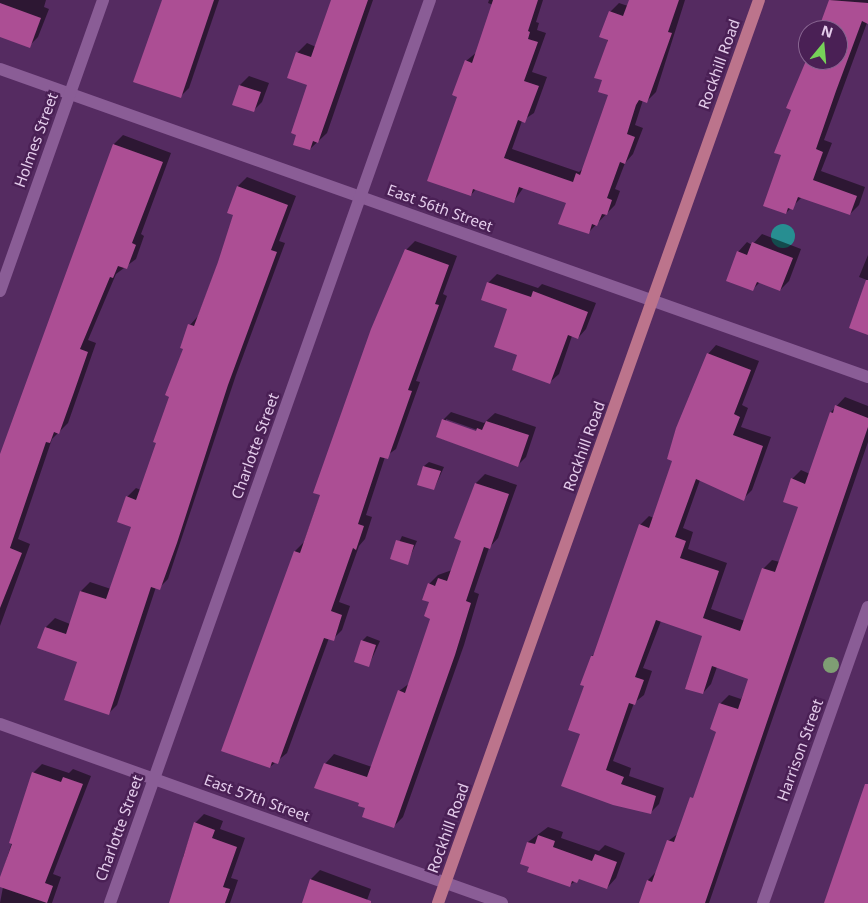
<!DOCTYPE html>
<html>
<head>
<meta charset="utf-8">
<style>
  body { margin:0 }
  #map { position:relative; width:868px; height:903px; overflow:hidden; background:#552b61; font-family:"Noto Sans",sans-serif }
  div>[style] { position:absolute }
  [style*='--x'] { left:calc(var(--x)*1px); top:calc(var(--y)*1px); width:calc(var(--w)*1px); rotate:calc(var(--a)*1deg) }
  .water>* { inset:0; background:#278e91 }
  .round { border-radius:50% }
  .shadow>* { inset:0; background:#0007 }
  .building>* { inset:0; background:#ac4e94 }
  .minor>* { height:12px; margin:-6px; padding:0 6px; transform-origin:6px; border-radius:6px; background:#8a5d96 }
  .major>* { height:12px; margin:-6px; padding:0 6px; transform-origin:6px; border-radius:6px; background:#bc748c }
  .trees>* { width:16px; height:16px; margin:-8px; border-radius:50%; background:#7f9e74 }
  span { translate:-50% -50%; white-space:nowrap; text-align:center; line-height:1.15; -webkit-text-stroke:5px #4a2055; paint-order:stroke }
  .street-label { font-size:15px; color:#e5cdec }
  .north { position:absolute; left:798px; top:20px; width:50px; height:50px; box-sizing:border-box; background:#4a2055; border:1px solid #886591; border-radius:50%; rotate:17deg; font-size:14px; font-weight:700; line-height:20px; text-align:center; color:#e5cdec }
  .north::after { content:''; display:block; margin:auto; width:18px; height:22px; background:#77d259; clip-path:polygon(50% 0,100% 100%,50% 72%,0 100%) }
</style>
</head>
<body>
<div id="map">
  <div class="water">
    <div class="round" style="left:771px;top:224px;width:24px;height:24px"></div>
  </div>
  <div class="shadow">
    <div style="clip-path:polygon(0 0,46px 0,44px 7px,49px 9px,38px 37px,29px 46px,0 36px)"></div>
    <div style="clip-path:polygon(164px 0,219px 0,189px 88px,180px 97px)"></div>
    <div style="clip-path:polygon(333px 0,373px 0,327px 133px,310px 149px,309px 84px,289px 77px,298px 52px,307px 43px,316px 47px)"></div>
    <div style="clip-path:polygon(489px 0,543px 0,536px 22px,539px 23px,537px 30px,546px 33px,532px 72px,547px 77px,534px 113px,522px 121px,512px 149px,579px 172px,585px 167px,610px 95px,604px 80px,610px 12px,619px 3px,628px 6px,631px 0,685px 0,656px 92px,647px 101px,643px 100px,635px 125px,643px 128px,633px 154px,625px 163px,615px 189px,620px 191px,615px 205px,588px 233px,568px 202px,524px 187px,514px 201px,476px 189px,471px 195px,459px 96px,466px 61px,477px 52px,493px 5px,488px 3px)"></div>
    <div style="clip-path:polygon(831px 0,868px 0,868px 20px,824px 140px,832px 143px,821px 171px,865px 187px,859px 205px,850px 214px,802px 197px,786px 213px,783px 154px,808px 56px,808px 60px,838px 60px,838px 30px,819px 30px)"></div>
    <div style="clip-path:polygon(249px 76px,269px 83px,262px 102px,253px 111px,234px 104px,240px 85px)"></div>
    <div style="clip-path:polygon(123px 135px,171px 153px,141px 234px,144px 236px,136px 259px,116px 274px,88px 340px,96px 343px,68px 423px,52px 439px,18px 539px,30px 544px,0 626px,0 457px,114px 144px)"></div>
    <div style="clip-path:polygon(247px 177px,296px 196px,279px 241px,285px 243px,236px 375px,168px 579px,159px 588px,156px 587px,117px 705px,108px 714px,79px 662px,39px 648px,46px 627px,55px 618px,70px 624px,81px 591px,90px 582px,111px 589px,133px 526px,127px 497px,136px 488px,141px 490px,158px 442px,190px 325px,198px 316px,219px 262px,234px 214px,238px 186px)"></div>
    <div style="clip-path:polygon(762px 234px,801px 249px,789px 281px,780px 290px,760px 282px,753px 289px,738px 252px,747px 242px,752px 245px)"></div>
    <div style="clip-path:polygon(415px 241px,457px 256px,443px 294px,447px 296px,416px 381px,420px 382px,396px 449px,385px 457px,366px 515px,372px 517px,365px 539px,359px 546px,339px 602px,350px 606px,342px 630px,333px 639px,329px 638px,287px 753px,270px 767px,222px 750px,295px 551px,304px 542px,406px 250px)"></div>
    <div style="clip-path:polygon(868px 255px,868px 333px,850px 327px,867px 280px,859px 277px)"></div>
    <div style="clip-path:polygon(497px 274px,538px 288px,542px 284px,596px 303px,586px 329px,578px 338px,572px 336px,559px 374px,550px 382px,518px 355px,508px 308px,488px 283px)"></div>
    <div style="clip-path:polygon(716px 345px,759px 361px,742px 405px,748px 408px,741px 427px,771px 437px,752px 490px,743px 499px,700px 480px,683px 528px,693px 532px,688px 549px,727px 563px,711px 609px,745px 621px,763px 569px,772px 560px,780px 562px,799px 506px,792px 479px,801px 470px,810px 474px,831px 412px,845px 397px,868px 406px,868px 442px,709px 903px,651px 903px,648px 880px,657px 871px,668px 841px,679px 833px,696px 793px,718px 731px,712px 729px,721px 703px,729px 695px,741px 699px,750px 678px,717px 667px,711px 684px,703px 693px,703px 635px,661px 621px,643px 668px,652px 671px,644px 695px,634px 703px,613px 761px,631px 768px,629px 776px,664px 788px,659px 804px,650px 813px,614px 804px,581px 733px,585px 686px,592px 656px,596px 652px,640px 525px,649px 516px,654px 518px,708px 354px)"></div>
    <div style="clip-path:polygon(evenodd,451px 412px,484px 423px,495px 413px,536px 427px,526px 457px,518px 465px,437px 437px,443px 420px,451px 412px,446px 419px,483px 432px,482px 435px,446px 422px,446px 419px)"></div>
    <div style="clip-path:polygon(429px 462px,444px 467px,434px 489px,424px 466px)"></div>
    <div style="clip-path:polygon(485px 474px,517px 485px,498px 538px,489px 548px,474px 592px,479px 594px,464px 645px,403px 817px,394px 826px,360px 802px,325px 764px,334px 754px,372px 767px,399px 691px,410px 683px,431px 618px,429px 584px,438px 575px,452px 570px,462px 540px,455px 538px,476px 483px)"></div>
    <div style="clip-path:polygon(402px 536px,417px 541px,407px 564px,392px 558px)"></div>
    <div style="clip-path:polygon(367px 636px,380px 641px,369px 665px,362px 641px)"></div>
    <div style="clip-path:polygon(42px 764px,69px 773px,73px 769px,91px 776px,53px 874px,61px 877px,52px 903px,0 903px,3px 887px,0 881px,33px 773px)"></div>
    <div style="clip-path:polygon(204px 814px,223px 821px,220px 829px,245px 838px,231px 878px,238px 880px,230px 903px,170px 903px,186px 858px,183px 857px,195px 823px)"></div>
    <div style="clip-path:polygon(548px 827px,563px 832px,561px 838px,599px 851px,605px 845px,625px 853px,616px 878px,607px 888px,580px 878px,570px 885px,530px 866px,528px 842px)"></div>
    <div style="clip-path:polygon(320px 870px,371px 889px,366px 903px,303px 903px,311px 879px)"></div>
  </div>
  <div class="building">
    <div style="clip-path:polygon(162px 0,214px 0,181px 98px,133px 82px)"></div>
    <div style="clip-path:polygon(331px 0,368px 0,318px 143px,313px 141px,310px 150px,293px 145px,296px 135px,291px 133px,307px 85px,287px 78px,296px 52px,311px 57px)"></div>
    <div style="clip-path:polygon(493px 0,538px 0,528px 31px,530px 32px,528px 39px,538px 42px,524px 81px,539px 86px,525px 123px,518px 120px,504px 158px,573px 182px,576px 173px,580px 175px,608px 95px,598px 92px,602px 80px,594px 78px,608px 40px,599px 37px,609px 11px,623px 16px,629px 0,679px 0,668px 32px,672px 33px,647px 103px,639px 100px,636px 105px,627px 134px,635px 137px,625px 164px,620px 162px,607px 198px,612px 200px,607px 215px,602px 214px,597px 226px,592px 224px,589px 234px,558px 224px,566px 203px,519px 187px,514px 203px,473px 189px,471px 196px,427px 181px,457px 97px,452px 95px,465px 60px,472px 63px)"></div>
    <div style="clip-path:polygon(829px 0,868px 3px,868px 24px,862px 21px,836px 91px,816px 149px,823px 152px,813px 180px,857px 196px,850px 215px,798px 197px,793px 210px,788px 208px,786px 214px,763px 206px,781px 155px,774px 153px,791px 110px,786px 108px,808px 56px,808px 60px,838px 60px,838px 30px,818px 30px)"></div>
    <div style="clip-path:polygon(0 3px,41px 18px,30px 48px,0 37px)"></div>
    <div style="clip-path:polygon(239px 85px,261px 92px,254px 112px,232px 105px)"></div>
    <div style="clip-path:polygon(113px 144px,163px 162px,132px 243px,136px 245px,127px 269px,118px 266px,113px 278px,110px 277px,80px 349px,88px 352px,73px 395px,59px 434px,54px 432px,50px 443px,46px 442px,10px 548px,22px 553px,0 608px,0 454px)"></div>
    <div style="clip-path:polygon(237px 186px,288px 205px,271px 250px,277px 252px,228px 385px,177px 543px,160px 590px,151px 587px,109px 715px,64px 700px,77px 662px,37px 648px,45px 627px,66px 634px,80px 591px,106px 599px,131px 527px,117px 522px,126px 496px,136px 500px,156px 443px,153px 442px,169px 397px,165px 395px,183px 349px,180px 348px,188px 324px,194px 326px,218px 262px,233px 215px,227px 213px)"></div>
    <div style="clip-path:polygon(752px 242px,793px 258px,780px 291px,757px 282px,753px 291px,726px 281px,737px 251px,747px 255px)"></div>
    <div style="clip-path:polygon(405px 249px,449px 265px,435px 304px,439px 305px,408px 390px,412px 391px,388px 459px,380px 457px,358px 524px,364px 526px,356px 550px,353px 548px,331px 611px,342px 615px,334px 641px,324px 638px,278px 764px,272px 762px,270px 768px,221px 751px,294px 551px,300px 553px,320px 495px,313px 493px,371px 329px)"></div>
    <div style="clip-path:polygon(866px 280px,868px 280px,868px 335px,849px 328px)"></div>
    <div style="clip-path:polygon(487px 282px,531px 297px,533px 291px,588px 312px,578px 339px,568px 335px,550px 384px,512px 370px,517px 355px,494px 347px,507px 309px,481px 300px)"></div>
    <div style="clip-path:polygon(707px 353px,751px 370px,734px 414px,740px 417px,733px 435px,763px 446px,744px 501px,696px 479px,675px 537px,686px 541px,680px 558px,719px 571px,703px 618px,740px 631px,762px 568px,775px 572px,798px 507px,783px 502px,791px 478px,805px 484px,830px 412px,833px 413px,835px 405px,868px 418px,868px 427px,705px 903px,639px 903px,647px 880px,652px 882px,667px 840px,674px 842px,690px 797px,693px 798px,716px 732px,710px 729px,719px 703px,738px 709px,748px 679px,712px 666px,703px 694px,685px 689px,702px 636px,656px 620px,635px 677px,644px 680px,635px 705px,629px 703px,606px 770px,624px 777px,621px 784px,656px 796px,651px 814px,613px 805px,561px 786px,580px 734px,568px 730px,584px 686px,580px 685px,591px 656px,593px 656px,639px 524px,649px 528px,672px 461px,667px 459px,676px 428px)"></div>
    <div style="clip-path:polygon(442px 419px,476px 431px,477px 428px,482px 430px,486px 421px,529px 435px,518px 467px,436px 437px)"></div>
    <div style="clip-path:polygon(423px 466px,441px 471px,434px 490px,417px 485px)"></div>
    <div style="clip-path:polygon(475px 483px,509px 494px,490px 549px,484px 547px,466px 601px,471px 603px,455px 655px,394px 828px,362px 817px,365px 808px,358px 806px,359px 803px,314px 788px,324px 763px,367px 777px,398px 690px,405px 693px,430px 619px,424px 616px,429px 602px,422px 600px,428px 583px,435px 586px,438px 578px,447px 581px,461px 541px,454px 538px)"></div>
    <div style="clip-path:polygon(396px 540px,414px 545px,408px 565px,390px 559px)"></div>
    <div style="clip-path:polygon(361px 640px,376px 645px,369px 667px,354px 662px)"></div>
    <div style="clip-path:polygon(32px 772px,61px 782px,63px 777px,83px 784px,45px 883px,53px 886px,47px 903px,0 887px,0 877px,12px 844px,9px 843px)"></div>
    <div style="clip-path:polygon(865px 784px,868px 784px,868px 903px,824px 903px)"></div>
    <div style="clip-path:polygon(194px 822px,215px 830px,212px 838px,237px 847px,223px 887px,230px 889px,225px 903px,169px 903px)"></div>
    <div style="clip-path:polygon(538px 835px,555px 841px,553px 847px,592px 861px,595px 854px,617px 862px,607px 889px,579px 879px,577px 883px,572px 881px,570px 887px,527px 872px,529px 867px,520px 864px,527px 842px,535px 844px)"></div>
    <div style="clip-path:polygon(310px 879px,371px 901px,371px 903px,302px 903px)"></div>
  </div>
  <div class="minor">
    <div style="--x:0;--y:69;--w:921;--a:19.54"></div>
    <div style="--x:0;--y:291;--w:309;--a:-70.5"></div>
    <div style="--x:0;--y:724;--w:533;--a:19.62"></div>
    <div style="--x:110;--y:903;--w:958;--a:-70.49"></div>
    <div style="--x:763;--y:903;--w:314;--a:-70.5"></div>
  </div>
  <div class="major">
    <div style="--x:438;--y:903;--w:958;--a:-70.43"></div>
  </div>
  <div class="trees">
    <div style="left:831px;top:665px"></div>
  </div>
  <div class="street-label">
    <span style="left:719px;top:64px;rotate:-70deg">Rockhill Road</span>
    <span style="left:36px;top:140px;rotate:-70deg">Holmes Street</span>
    <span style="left:440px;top:208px;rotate:20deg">East 56th Street</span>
    <span style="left:255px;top:446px;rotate:-70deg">Charlotte Street</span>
    <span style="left:584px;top:446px;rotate:-70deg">Rockhill Road</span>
    <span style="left:800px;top:750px;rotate:-70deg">Harrison Street</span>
    <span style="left:257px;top:798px;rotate:20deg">East 57th Street</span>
    <span style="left:119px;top:828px;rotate:-70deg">Charlotte Street</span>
    <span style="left:448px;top:828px;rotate:-70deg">Rockhill Road</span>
  </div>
  <div class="north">N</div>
</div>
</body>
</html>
